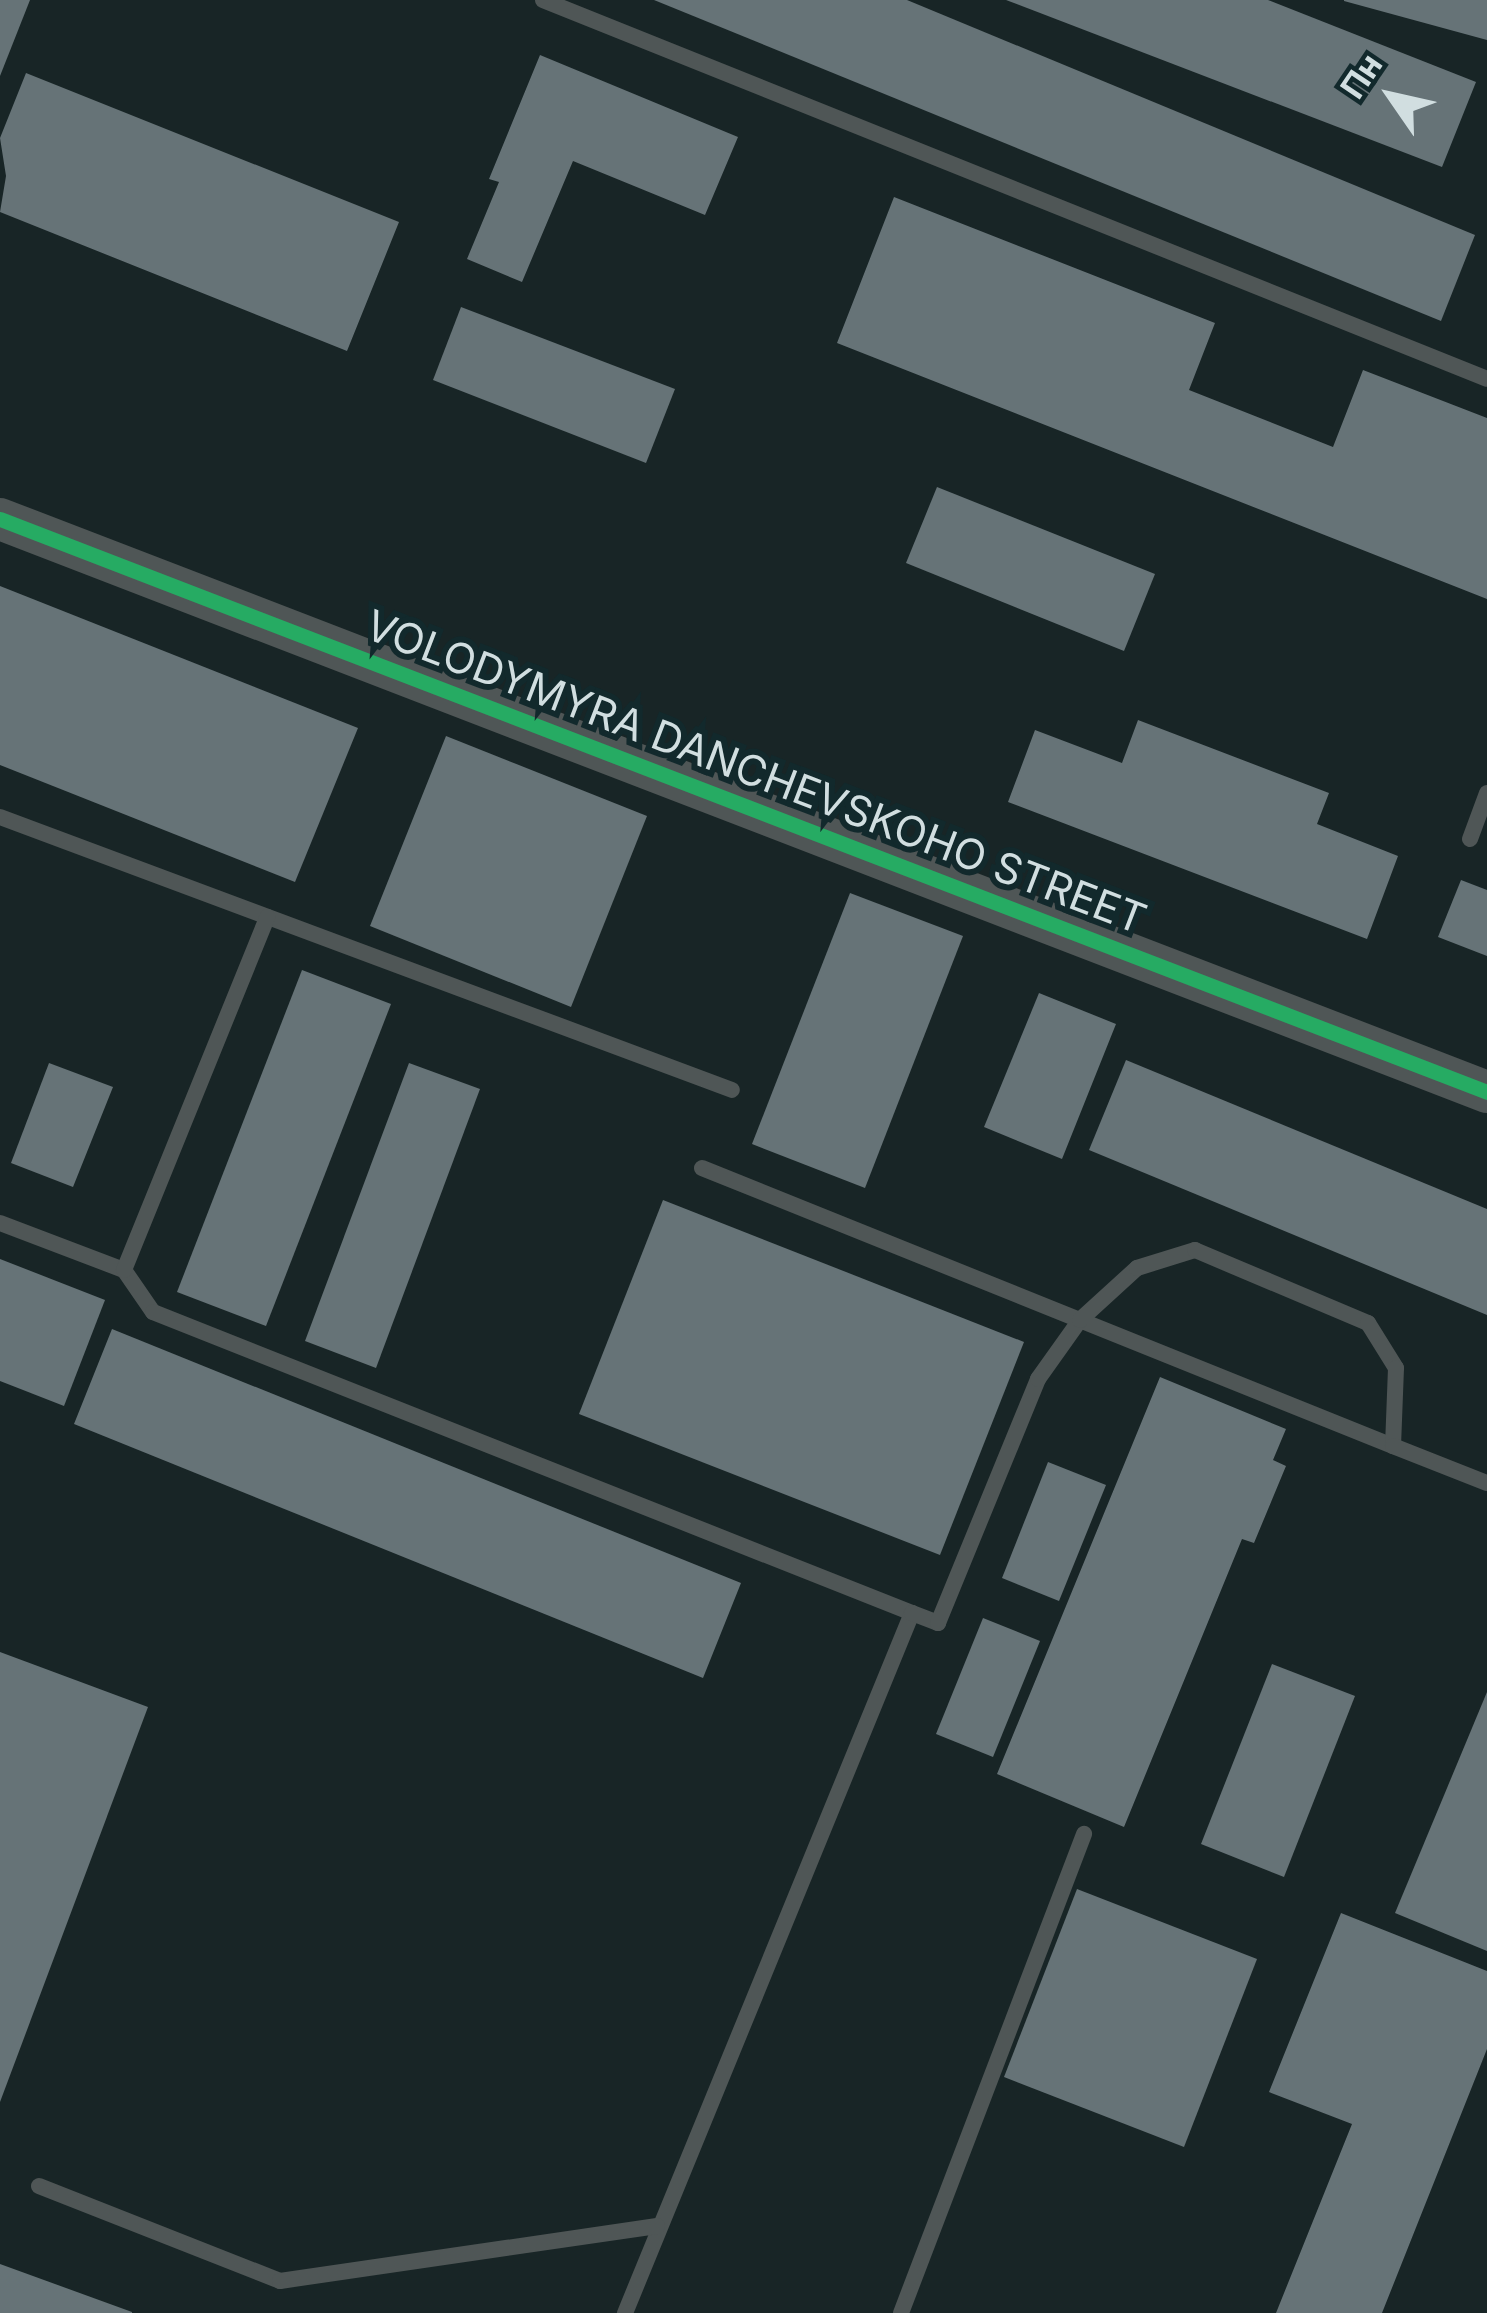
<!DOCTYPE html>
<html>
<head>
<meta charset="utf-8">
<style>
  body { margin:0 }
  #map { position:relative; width:1487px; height:2313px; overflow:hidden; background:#182526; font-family:Inter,sans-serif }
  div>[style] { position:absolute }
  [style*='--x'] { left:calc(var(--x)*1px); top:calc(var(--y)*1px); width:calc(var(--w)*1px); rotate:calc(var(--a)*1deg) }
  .building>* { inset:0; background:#667377 }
  .service>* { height:16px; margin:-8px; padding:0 8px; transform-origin:8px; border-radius:8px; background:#4f5656 }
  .tertiary>* { height:42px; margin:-21px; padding:0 21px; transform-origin:21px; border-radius:21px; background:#4f5656 }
  .cycleway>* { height:15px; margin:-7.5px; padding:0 7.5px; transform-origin:7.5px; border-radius:7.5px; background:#26ab63 }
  span { translate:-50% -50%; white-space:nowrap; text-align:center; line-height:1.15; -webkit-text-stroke:12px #12292c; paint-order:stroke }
  .street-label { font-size:42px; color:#d1dee0 }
  .north { position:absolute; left:1331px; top:36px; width:120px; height:120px; -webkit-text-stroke:9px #12292c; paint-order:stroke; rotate:304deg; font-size:33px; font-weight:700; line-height:48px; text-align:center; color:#d1dee0 }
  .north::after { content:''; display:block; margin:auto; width:42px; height:54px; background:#d1dee0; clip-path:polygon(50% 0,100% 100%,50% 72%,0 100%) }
</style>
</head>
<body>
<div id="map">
  <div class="building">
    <div style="clip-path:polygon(0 0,30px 0,0 76px)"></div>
    <div style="clip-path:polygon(654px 0,907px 0,1475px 235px,1441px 321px)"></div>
    <div style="clip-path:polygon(1006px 0,1268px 0,1476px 82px,1442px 167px)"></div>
    <div style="clip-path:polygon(1344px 0,1487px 0,1487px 40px,1344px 1px)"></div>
    <div style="clip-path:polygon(540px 55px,738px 137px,705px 215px,573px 161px,522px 282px,467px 259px,499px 182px,489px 179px)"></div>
    <div style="clip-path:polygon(26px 73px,399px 222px,347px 351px,0 212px,6px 176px,0 138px)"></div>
    <div style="clip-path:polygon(894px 197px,1215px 323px,1189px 390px,1333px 447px,1363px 370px,1487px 418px,1487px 599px,837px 343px)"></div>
    <div style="clip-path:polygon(461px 307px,675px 389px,646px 463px,433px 380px)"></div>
    <div style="clip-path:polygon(937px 487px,1155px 574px,1124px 651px,906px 563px)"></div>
    <div style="clip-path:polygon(0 586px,358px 728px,295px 882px,0 765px)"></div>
    <div style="clip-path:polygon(1138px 720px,1329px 793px,1317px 824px,1398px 856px,1367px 939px,1008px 802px,1035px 730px,1122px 763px)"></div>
    <div style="clip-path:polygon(446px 736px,647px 816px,571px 1007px,370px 926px)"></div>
    <div style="clip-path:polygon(1461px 880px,1487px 890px,1487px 956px,1438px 937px)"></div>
    <div style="clip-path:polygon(850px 893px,963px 936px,865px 1188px,752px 1144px)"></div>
    <div style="clip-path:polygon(302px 970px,391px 1004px,266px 1326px,177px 1292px)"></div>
    <div style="clip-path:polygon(1039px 993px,1116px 1024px,1062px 1159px,984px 1127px)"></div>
    <div style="clip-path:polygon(1126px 1060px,1487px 1209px,1487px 1315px,1089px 1150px)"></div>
    <div style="clip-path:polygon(49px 1063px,113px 1087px,73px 1187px,11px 1163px)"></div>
    <div style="clip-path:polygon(409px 1063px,480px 1089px,376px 1368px,305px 1341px)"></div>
    <div style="clip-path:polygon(663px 1200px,1024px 1342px,940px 1555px,579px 1414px)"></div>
    <div style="clip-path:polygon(0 1259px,105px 1300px,64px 1406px,0 1381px)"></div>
    <div style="clip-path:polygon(112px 1329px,741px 1583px,703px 1678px,74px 1424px)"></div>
    <div style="clip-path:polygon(1160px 1377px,1286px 1429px,1273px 1460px,1286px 1466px,1254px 1543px,1242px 1539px,1124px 1827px,997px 1774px)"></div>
    <div style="clip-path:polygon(1048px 1462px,1106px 1485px,1059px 1601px,1002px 1578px)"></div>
    <div style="clip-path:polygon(983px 1618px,1040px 1641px,993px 1757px,936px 1734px)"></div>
    <div style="clip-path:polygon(0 1652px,148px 1707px,0 2102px)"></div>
    <div style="clip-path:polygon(1272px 1664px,1355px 1696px,1284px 1877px,1201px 1844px)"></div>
    <div style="clip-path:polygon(1487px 1692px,1487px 1951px,1395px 1913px)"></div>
    <div style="clip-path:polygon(1077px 1889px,1257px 1959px,1184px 2147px,1004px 2077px)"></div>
    <div style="clip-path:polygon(1341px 1913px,1487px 1971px,1487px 2049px,1382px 2313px,1276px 2313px,1352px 2124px,1269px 2092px)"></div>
    <div style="clip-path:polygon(0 2264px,132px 2312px,132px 2313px,0 2313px)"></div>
  </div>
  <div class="service">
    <div style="--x:543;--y:0;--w:1017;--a:21.87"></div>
    <div style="--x:0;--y:817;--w:781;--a:20.45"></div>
    <div style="--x:1470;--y:839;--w:49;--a:-69.7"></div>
    <div style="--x:702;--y:1168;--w:745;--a:21.92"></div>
    <div style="--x:0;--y:1223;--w:133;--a:20.8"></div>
    <div style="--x:124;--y:1270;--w:51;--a:55.4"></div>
    <div style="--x:153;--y:1312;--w:817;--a:21.63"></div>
    <div style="--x:912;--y:1613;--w:757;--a:112.29"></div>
    <div style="--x:124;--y:1270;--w:381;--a:-67.9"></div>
    <div style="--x:912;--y:1613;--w:28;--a:21"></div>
    <div style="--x:938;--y:1623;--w:264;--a:-67.7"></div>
    <div style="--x:1038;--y:1379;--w:72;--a:-54.6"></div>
    <div style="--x:1080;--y:1320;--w:77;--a:-42.4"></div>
    <div style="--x:1137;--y:1268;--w:61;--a:-17.2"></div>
    <div style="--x:1195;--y:1250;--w:188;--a:22.9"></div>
    <div style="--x:1368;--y:1323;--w:53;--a:58.1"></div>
    <div style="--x:1396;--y:1368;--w:78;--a:92.2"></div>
    <div style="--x:1393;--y:1446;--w:101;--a:21.5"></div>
    <div style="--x:39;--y:2186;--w:259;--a:21.5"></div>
    <div style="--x:280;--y:2281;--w:381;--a:-8.3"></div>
    <div style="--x:901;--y:2313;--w:513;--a:-69.09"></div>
  </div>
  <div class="tertiary">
    <div style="--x:0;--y:519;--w:1594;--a:21.07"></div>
  </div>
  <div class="cycleway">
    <div style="--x:0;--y:519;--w:1594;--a:21.07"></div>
  </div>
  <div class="street-label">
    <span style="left:756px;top:772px;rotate:21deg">VOLODYMYRA DANCHEVSKOHO STREET</span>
  </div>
  <div class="north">Пн</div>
</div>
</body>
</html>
